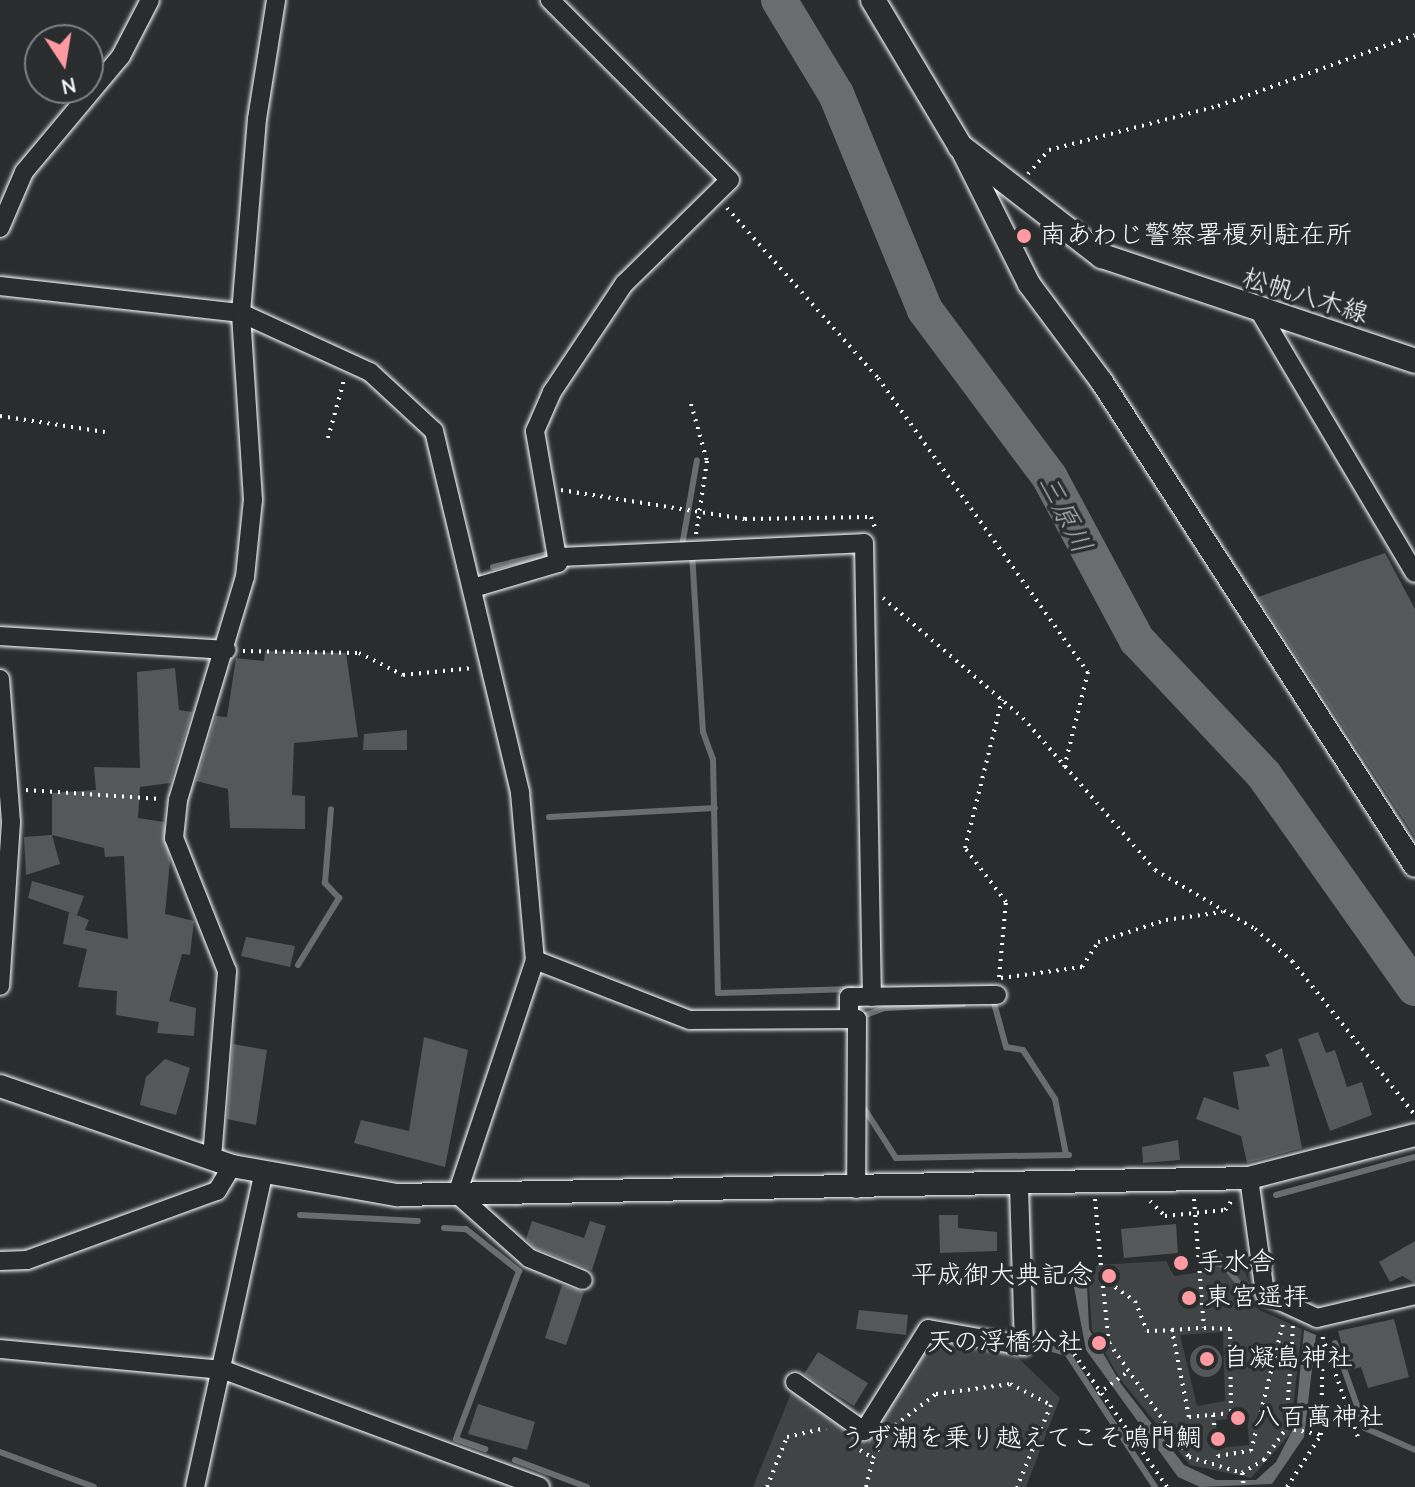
<!DOCTYPE html>
<html>
<head>
<meta charset="utf-8">
<style>
  body { margin:0 }
  #map { position:relative; width:1415px; height:1487px; overflow:hidden; background:#2a2d2e; font-family:"Comic Neue","Klee One",sans-serif }
  div>[style] { position:absolute }
  [style*='--x'] { left:calc(var(--x)*1px); top:calc(var(--y)*1px); width:calc(var(--w)*1px); rotate:calc(var(--a)*1deg) }
  .green>* { inset:0; background:#414445 }
  .water>* { inset:0; background:#6a6c6d }
  .stream>* { height:6px; margin:-3px; padding:0 3px; transform-origin:3px; border-radius:3px; background:#6a6c6d }
  .river>* { height:36px; margin:-18px; padding:0 18px; transform-origin:18px; border-radius:18px; background:#6a6c6d }
  .building>* { inset:0; background:#555758 }
  .round { border-radius:50% }
  .path>* { height:4px; margin-top:-2px; transform-origin:0; background:repeating-linear-gradient(90deg,#fff 0 2px,transparent 0 8px) }
  .roads { filter:drop-shadow(0 0 2px #fff) drop-shadow(0 0 2px #fff) }
  .minor>* { height:18px; margin:-9px; padding:0 9px; transform-origin:9px; border-radius:9px; background:#2a2d2e }
  .tertiary>* { height:22px; margin:-11px; padding:0 11px; transform-origin:11px; border-radius:11px; background:#2a2d2e }
  .secondary>* { height:24px; margin:-12px; padding:0 12px; transform-origin:12px; border-radius:12px; background:#2a2d2e }
  .dots>* { width:22px; height:22px; translate:-50% -50%; box-sizing:border-box; border:4px solid #2a2d2e; border-radius:50% }
  span { translate:-50% -50%; white-space:nowrap; text-align:center; line-height:1.15; -webkit-text-stroke:7px #2a2d2e; paint-order:stroke }
  .poi-label { font-size:26px; color:#fff }
  .left { translate:0 -50%; text-align:left }
  .right { translate:-100% -50%; text-align:right }
  .street-label { font-size:26px; color:#fff }
  .water-label { font-size:28px; color:#b4b6b6; font-style:italic }
  .north { position:absolute; left:24px; top:24px; width:80px; height:80px; box-sizing:border-box; background:#2a2d2e; border:2px solid #7f8182; border-radius:50%; rotate:168deg; font-size:22px; font-weight:700; line-height:32px; text-align:center; color:#fff }
  .north::after { content:''; display:block; margin:auto; width:28px; height:36px; background:#ff9aa2; clip-path:polygon(50% 0,100% 100%,50% 72%,0 100%) }
</style>
</head>
<body>
<div id="map">
  <div class="green">
    <div style="clip-path:polygon(evenodd,1213px 1249px,1243px 1266px,1259px 1310px,1302px 1329px,1290px 1434px,1251px 1478px,1190px 1465px,1120px 1379px,1092px 1330px,1089px 1288px,1097px 1265px,1166px 1261px,1174px 1276px,1203px 1272px,1203px 1251px,1213px 1249px,1223px 1332px,1225px 1401px,1197px 1406px,1180px 1335px,1223px 1332px,1213px 1249px,1247px 1418px,1249px 1445px,1218px 1448px,1216px 1420px,1247px 1418px)"></div>
    <div style="clip-path:polygon(929px 1339px,1014px 1354px,1060px 1398px,1026px 1487px,753px 1487px,792px 1391px,867px 1444px)"></div>
  </div>
  <div class="water">
    <div style="clip-path:polygon(1087px 1285px,1089px 1329px,1121px 1384px,1184px 1465px,1216px 1480px,1256px 1480px,1276px 1462px,1295px 1425px,1304px 1330px,1316px 1335px,1304px 1437px,1272px 1484px,1200px 1487px,1178px 1477px,1086px 1350px,1074px 1287px)"></div>
  </div>
  <div class="stream">
    <div style="--x:682;--y:546;--w:87;--a:-80.1"></div>
    <div style="--x:692;--y:553;--w:179;--a:86.5"></div>
    <div style="--x:703;--y:732;--w:29;--a:70"></div>
    <div style="--x:713;--y:759;--w:234;--a:88.8"></div>
    <div style="--x:718;--y:993;--w:134;--a:-1.7"></div>
    <div style="--x:493;--y:567;--w:61;--a:-13.3"></div>
    <div style="--x:549;--y:817;--w:166;--a:-3.1"></div>
    <div style="--x:298;--y:965;--w:79;--a:-58.5"></div>
    <div style="--x:339;--y:898;--w:21;--a:-133"></div>
    <div style="--x:325;--y:883;--w:74;--a:-85.4"></div>
    <div style="--x:994;--y:1003;--w:46;--a:74.7"></div>
    <div style="--x:1006;--y:1047;--w:17;--a:10"></div>
    <div style="--x:1023;--y:1050;--w:59;--a:56.9"></div>
    <div style="--x:1055;--y:1099;--w:56;--a:78.7"></div>
    <div style="--x:860;--y:1017;--w:27;--a:-20"></div>
    <div style="--x:885;--y:1008;--w:78;--a:-2.9"></div>
    <div style="--x:862;--y:1105;--w:63;--a:57.3"></div>
    <div style="--x:896;--y:1158;--w:173;--a:-1"></div>
    <div style="--x:1276;--y:1195;--w:144;--a:-15.3"></div>
    <div style="--x:300;--y:1215;--w:118;--a:2.9"></div>
    <div style="--x:444;--y:1228;--w:22;--a:3"></div>
    <div style="--x:466;--y:1229;--w:68;--a:38.4"></div>
    <div style="--x:519;--y:1271;--w:179;--a:110.6"></div>
    <div style="--x:456;--y:1439;--w:31;--a:19"></div>
    <div style="--x:1206;--y:1258;--w:22;--a:24"></div>
    <div style="--x:1226;--y:1267;--w:37;--a:52"></div>
    <div style="--x:1335;--y:1343;--w:90;--a:70.6"></div>
    <div style="--x:1365;--y:1428;--w:55;--a:23.7"></div>
    <div style="--x:1035;--y:1344;--w:33;--a:16"></div>
    <div style="--x:1067;--y:1353;--w:160;--a:56.7"></div>
    <div style="--x:0;--y:1452;--w:100;--a:20.4"></div>
    <div style="--x:515;--y:1460;--w:77;--a:20.6"></div>
  </div>
  <div class="river">
    <div style="--x:779;--y:0;--w:110;--a:58.8"></div>
    <div style="--x:836;--y:94;--w:234;--a:67.6"></div>
    <div style="--x:925;--y:310;--w:209;--a:53.3"></div>
    <div style="--x:1050;--y:478;--w:184;--a:61.8"></div>
    <div style="--x:1137;--y:640;--w:185;--a:46.7"></div>
    <div style="--x:1264;--y:775;--w:261;--a:54.7"></div>
  </div>
  <div class="building">
    <div style="clip-path:polygon(1385px 553px,1415px 609px,1415px 837px,1258px 597px)"></div>
    <div style="clip-path:polygon(265px 651px,346px 653px,358px 737px,294px 743px,292px 795px,305px 796px,305px 829px,230px 828px,228px 789px,196px 781px,216px 716px,227px 717px,236px 658px,264px 661px)"></div>
    <div style="clip-path:polygon(175px 668px,179px 710px,192px 712px,170px 783px,140px 787px,138px 818px,164px 822px,170px 861px,165px 914px,194px 921px,190px 955px,182px 954px,169px 1001px,196px 1008px,194px 1036px,157px 1033px,159px 1022px,116px 1015px,117px 991px,78px 987px,87px 949px,63px 944px,69px 912px,89px 920px,85px 930px,128px 939px,124px 856px,105px 857px,104px 848px,52px 835px,52px 793px,96px 790px,94px 767px,140px 768px,137px 672px)"></div>
    <div style="clip-path:polygon(407px 730px,407px 750px,363px 750px,364px 734px)"></div>
    <div style="clip-path:polygon(52px 835px,60px 864px,26px 875px,24px 837px)"></div>
    <div style="clip-path:polygon(32px 881px,84px 896px,77px 915px,28px 898px)"></div>
    <div style="clip-path:polygon(246px 937px,295px 946px,290px 967px,241px 956px)"></div>
    <div style="clip-path:polygon(1318px 1032px,1326px 1053px,1335px 1050px,1347px 1087px,1362px 1082px,1372px 1115px,1330px 1131px,1298px 1039px)"></div>
    <div style="clip-path:polygon(424px 1037px,468px 1050px,445px 1167px,354px 1143px,361px 1120px,409px 1131px)"></div>
    <div style="clip-path:polygon(233px 1044px,267px 1050px,256px 1125px,227px 1119px)"></div>
    <div style="clip-path:polygon(1282px 1048px,1302px 1148px,1247px 1163px,1241px 1136px,1196px 1119px,1204px 1097px,1239px 1110px,1233px 1072px,1270px 1066px,1265px 1055px)"></div>
    <div style="clip-path:polygon(165px 1059px,190px 1068px,176px 1115px,140px 1105px,146px 1077px)"></div>
    <div style="clip-path:polygon(1178px 1140px,1180px 1160px,1143px 1163px,1142px 1147px)"></div>
    <div style="clip-path:polygon(939px 1215px,958px 1215px,958px 1228px,997px 1232px,997px 1251px,940px 1253px)"></div>
    <div style="clip-path:polygon(532px 1221px,584px 1238px,590px 1221px,606px 1226px,592px 1270px,535px 1248px,526px 1239px)"></div>
    <div style="clip-path:polygon(1176px 1224px,1178px 1253px,1124px 1258px,1121px 1229px)"></div>
    <div style="clip-path:polygon(1415px 1241px,1415px 1283px,1402px 1276px,1390px 1282px,1379px 1262px)"></div>
    <div style="clip-path:polygon(562px 1285px,584px 1292px,566px 1345px,545px 1338px)"></div>
    <div style="clip-path:polygon(859px 1310px,908px 1315px,906px 1335px,856px 1329px)"></div>
    <div style="clip-path:polygon(1394px 1319px,1409px 1377px,1368px 1388px,1361px 1367px,1349px 1370px,1338px 1331px)"></div>
    <div class="round" style="left:1190px;top:1345px;width:32px;height:32px"></div>
    <div style="clip-path:polygon(818px 1352px,868px 1383px,854px 1406px,804px 1374px)"></div>
    <div style="clip-path:polygon(478px 1404px,535px 1422px,527px 1450px,468px 1434px)"></div>
  </div>
  <div class="path">
    <div style="--x:1028;--y:174;--w:32;--a:-49"></div>
    <div style="--x:1049;--y:150;--w:175;--a:-14.6"></div>
    <div style="--x:1218;--y:106;--w:209;--a:-19.8"></div>
    <div style="--x:727;--y:208;--w:227;--a:48.4"></div>
    <div style="--x:878;--y:378;--w:361;--a:54.5"></div>
    <div style="--x:1088;--y:672;--w:99;--a:104"></div>
    <div style="--x:691;--y:404;--w:59;--a:74.3"></div>
    <div style="--x:707;--y:461;--w:75;--a:98.5"></div>
    <div style="--x:0;--y:416;--w:106;--a:8.7"></div>
    <div style="--x:328;--y:438;--w:60;--a:-74.6"></div>
    <div style="--x:561;--y:490;--w:186;--a:9"></div>
    <div style="--x:745;--y:519;--w:126;--a:-0.9"></div>
    <div style="--x:871;--y:517;--w:14;--a:69"></div>
    <div style="--x:883;--y:598;--w:184;--a:40.6"></div>
    <div style="--x:1023;--y:718;--w:201;--a:49"></div>
    <div style="--x:1155;--y:870;--w:116;--a:30.5"></div>
    <div style="--x:1255;--y:929;--w:49;--a:40.9"></div>
    <div style="--x:1292;--y:961;--w:196;--a:51.4"></div>
    <div style="--x:243;--y:651;--w:116;--a:1"></div>
    <div style="--x:359;--y:653;--w:49;--a:26.6"></div>
    <div style="--x:403;--y:675;--w:70;--a:-5.7"></div>
    <div style="--x:26;--y:790;--w:135;--a:3.8"></div>
    <div style="--x:999;--y:977;--w:75;--a:-84.7"></div>
    <div style="--x:1006;--y:902;--w:68;--a:-127.2"></div>
    <div style="--x:965;--y:848;--w:153;--a:-76"></div>
    <div style="--x:1001;--y:978;--w:82;--a:-7.7"></div>
    <div style="--x:1082;--y:967;--w:30;--a:-57"></div>
    <div style="--x:1098;--y:942;--w:71;--a:-17.9"></div>
    <div style="--x:1166;--y:920;--w:57;--a:-8.1"></div>
    <div style="--x:1095;--y:1199;--w:79;--a:84.9"></div>
    <div style="--x:1102;--y:1278;--w:40;--a:34.9"></div>
    <div style="--x:1135;--y:1301;--w:32;--a:68"></div>
    <div style="--x:1147;--y:1331;--w:25;--a:-2"></div>
    <div style="--x:1194;--y:1199;--w:129;--a:85.6"></div>
    <div style="--x:1150;--y:1201;--w:21;--a:45"></div>
    <div style="--x:1165;--y:1216;--w:60;--a:-5.7"></div>
    <div style="--x:1225;--y:1210;--w:14;--a:-54"></div>
    <div style="--x:1102;--y:1278;--w:65;--a:83.9"></div>
    <div style="--x:1109;--y:1343;--w:139;--a:54.9"></div>
    <div style="--x:1189;--y:1457;--w:55;--a:16.8"></div>
    <div style="--x:1242;--y:1473;--w:26;--a:-31"></div>
    <div style="--x:1264;--y:1460;--w:39;--a:-55"></div>
    <div style="--x:1293;--y:1326;--w:102;--a:93.9"></div>
    <div style="--x:1286;--y:1428;--w:36;--a:11"></div>
    <div style="--x:1204;--y:1328;--w:26;--a:2"></div>
    <div style="--x:1230;--y:1329;--w:84;--a:89.3"></div>
    <div style="--x:1231;--y:1413;--w:42;--a:174.6"></div>
    <div style="--x:1189;--y:1417;--w:89;--a:-101.1"></div>
    <div style="--x:1172;--y:1330;--w:32;--a:-4"></div>
    <div style="--x:1325;--y:1344;--w:102;--a:70.5"></div>
    <div style="--x:1074;--y:1354;--w:162;--a:55"></div>
    <div style="--x:1098;--y:1394;--w:34;--a:-37"></div>
    <div style="--x:1213;--y:1415;--w:41;--a:83"></div>
    <div style="--x:1218;--y:1456;--w:33;--a:-9"></div>
    <div style="--x:1251;--y:1451;--w:135;--a:-75.9"></div>
    <div style="--x:860;--y:1450;--w:15;--a:32"></div>
    <div style="--x:873;--y:1458;--w:32;--a:-60"></div>
    <div style="--x:889;--y:1430;--w:59;--a:-37.5"></div>
    <div style="--x:936;--y:1394;--w:75;--a:-7.7"></div>
    <div style="--x:1010;--y:1384;--w:46;--a:27.1"></div>
    <div style="--x:1051;--y:1405;--w:89;--a:112.5"></div>
    <div style="--x:1242;--y:1473;--w:14;--a:82"></div>
    <div style="--x:767;--y:1487;--w:54;--a:-68.2"></div>
    <div style="--x:787;--y:1437;--w:40;--a:-13"></div>
    <div style="--x:866;--y:1487;--w:30;--a:-76"></div>
    <div style="--x:1287;--y:1487;--w:62;--a:-56.8"></div>
    <div style="--x:1321;--y:1435;--w:103;--a:-88.9"></div>
  </div>
  <div class="roads">
    <div class="minor">
      <div style="--x:0;--y:228;--w:61;--a:-66.8"></div>
      <div style="--x:24;--y:172;--w:151;--a:-50.1"></div>
      <div style="--x:121;--y:56;--w:63;--a:-62.6"></div>
      <div style="--x:0;--y:286;--w:243;--a:6.4"></div>
      <div style="--x:241;--y:313;--w:142;--a:24.6"></div>
      <div style="--x:370;--y:372;--w:87;--a:42.7"></div>
      <div style="--x:434;--y:431;--w:372;--a:76.6"></div>
      <div style="--x:520;--y:793;--w:168;--a:84.9"></div>
      <div style="--x:535;--y:960;--w:247;--a:108.4"></div>
      <div style="--x:457;--y:1194;--w:96;--a:41.6"></div>
      <div style="--x:529;--y:1258;--w:58;--a:22.2"></div>
      <div style="--x:1261;--y:314;--w:301;--a:59.3"></div>
      <div style="--x:558;--y:557;--w:306;--a:-2.6"></div>
      <div style="--x:864;--y:543;--w:454;--a:89"></div>
      <div style="--x:473;--y:588;--w:89;--a:-16.4"></div>
      <div style="--x:558;--y:563;--w:134;--a:-99.9"></div>
      <div style="--x:535;--y:431;--w:43;--a:-66.4"></div>
      <div style="--x:552;--y:392;--w:130;--a:-56.3"></div>
      <div style="--x:624;--y:284;--w:148;--a:-44.5"></div>
      <div style="--x:730;--y:180;--w:255;--a:-135"></div>
      <div style="--x:0;--y:636;--w:227;--a:3.5"></div>
      <div style="--x:0;--y:679;--w:143;--a:85.6"></div>
      <div style="--x:11;--y:822;--w:164;--a:93.8"></div>
      <div style="--x:535;--y:960;--w:166;--a:21.2"></div>
      <div style="--x:690;--y:1020;--w:167;--a:-0.3"></div>
      <div style="--x:857;--y:1019;--w:170;--a:90.3"></div>
      <div style="--x:849;--y:1019;--w:22;--a:-90"></div>
      <div style="--x:849;--y:997;--w:148;--a:-0.8"></div>
      <div style="--x:212;--y:1158;--w:188;--a:-85.4"></div>
      <div style="--x:227;--y:971;--w:143;--a:-111.7"></div>
      <div style="--x:174;--y:838;--w:38;--a:-84"></div>
      <div style="--x:178;--y:800;--w:233;--a:-73.3"></div>
      <div style="--x:245;--y:577;--w:77;--a:-84.1"></div>
      <div style="--x:253;--y:500;--w:187;--a:-93.7"></div>
      <div style="--x:241;--y:313;--w:195;--a:-85.3"></div>
      <div style="--x:257;--y:119;--w:121;--a:-80.9"></div>
      <div style="--x:1249;--y:1178;--w:117;--a:82.1"></div>
      <div style="--x:1265;--y:1294;--w:57;--a:24.8"></div>
      <div style="--x:1317;--y:1318;--w:101;--a:-13.2"></div>
      <div style="--x:0;--y:1261;--w:27;--a:-2"></div>
      <div style="--x:27;--y:1260;--w:202;--a:-20"></div>
      <div style="--x:217;--y:1191;--w:29;--a:-59"></div>
      <div style="--x:0;--y:1349;--w:225;--a:5.4"></div>
      <div style="--x:224;--y:1370;--w:337;--a:20.3"></div>
      <div style="--x:795;--y:1382;--w:85;--a:35.4"></div>
      <div style="--x:864;--y:1431;--w:120;--a:-57.9"></div>
      <div style="--x:928;--y:1329;--w:97;--a:10"></div>
      <div style="--x:1024;--y:1346;--w:163;--a:-91.8"></div>
      <div style="--x:195;--y:1487;--w:320;--a:-77.7"></div>
    </div>
    <div class="tertiary">
      <div style="--x:960;--y:146;--w:154;--a:63.4"></div>
      <div style="--x:1029;--y:284;--w:122;--a:53.3"></div>
      <div style="--x:1102;--y:382;--w:576;--a:57.11"></div>
      <div style="--x:0;--y:1086;--w:245;--a:19"></div>
      <div style="--x:232;--y:1166;--w:168;--a:10"></div>
      <div style="--x:397;--y:1195;--w:852;--a:-1.14"></div>
      <div style="--x:1249;--y:1178;--w:171;--a:-14.5"></div>
    </div>
    <div class="secondary">
      <div style="--x:873;--y:0;--w:170;--a:59.2"></div>
      <div style="--x:960;--y:146;--w:180;--a:37.8"></div>
      <div style="--x:1102;--y:256;--w:330;--a:18.5"></div>
    </div>
  </div>
  <div class="dots">
    <div style="left:1024px;top:236px;background:#ff9aa2"></div>
    <div style="left:1181px;top:1263px;background:#ff9aa2"></div>
    <div style="left:1109px;top:1276px;background:#ff9aa2"></div>
    <div style="left:1189px;top:1298px;background:#ff9aa2"></div>
    <div style="left:1099px;top:1343px;background:#ff9aa2"></div>
    <div style="left:1207px;top:1359px;background:#ff9aa2"></div>
    <div style="left:1238px;top:1418px;background:#ff9aa2"></div>
    <div style="left:1218px;top:1439px;background:#ff9aa2"></div>
  </div>
  <div class="poi-label">
    <span class="left" style="left:1040px;top:236px">南あわじ警察署榎列駐在所</span>
    <span class="left" style="left:1197px;top:1263px">手水舎</span>
    <span class="right" style="left:1093px;top:1276px">平成御大典記念</span>
    <span class="left" style="left:1205px;top:1298px">東宮遥拝</span>
    <span class="right" style="left:1083px;top:1343px">天の浮橋分社</span>
    <span class="left" style="left:1223px;top:1359px">自凝島神社</span>
    <span class="left" style="left:1254px;top:1418px">八百萬神社</span>
    <span class="right" style="left:1202px;top:1439px">うず潮を乗り越えてこそ鳴門鯛</span>
  </div>
  <div class="street-label">
    <span style="left:1305px;top:297px;rotate:17deg">松帆八木線</span>
  </div>
  <div class="water-label">
    <span style="left:1065px;top:514px;rotate:63deg">三原川</span>
  </div>
  <div class="north">N</div>
</div>
</body>
</html>
